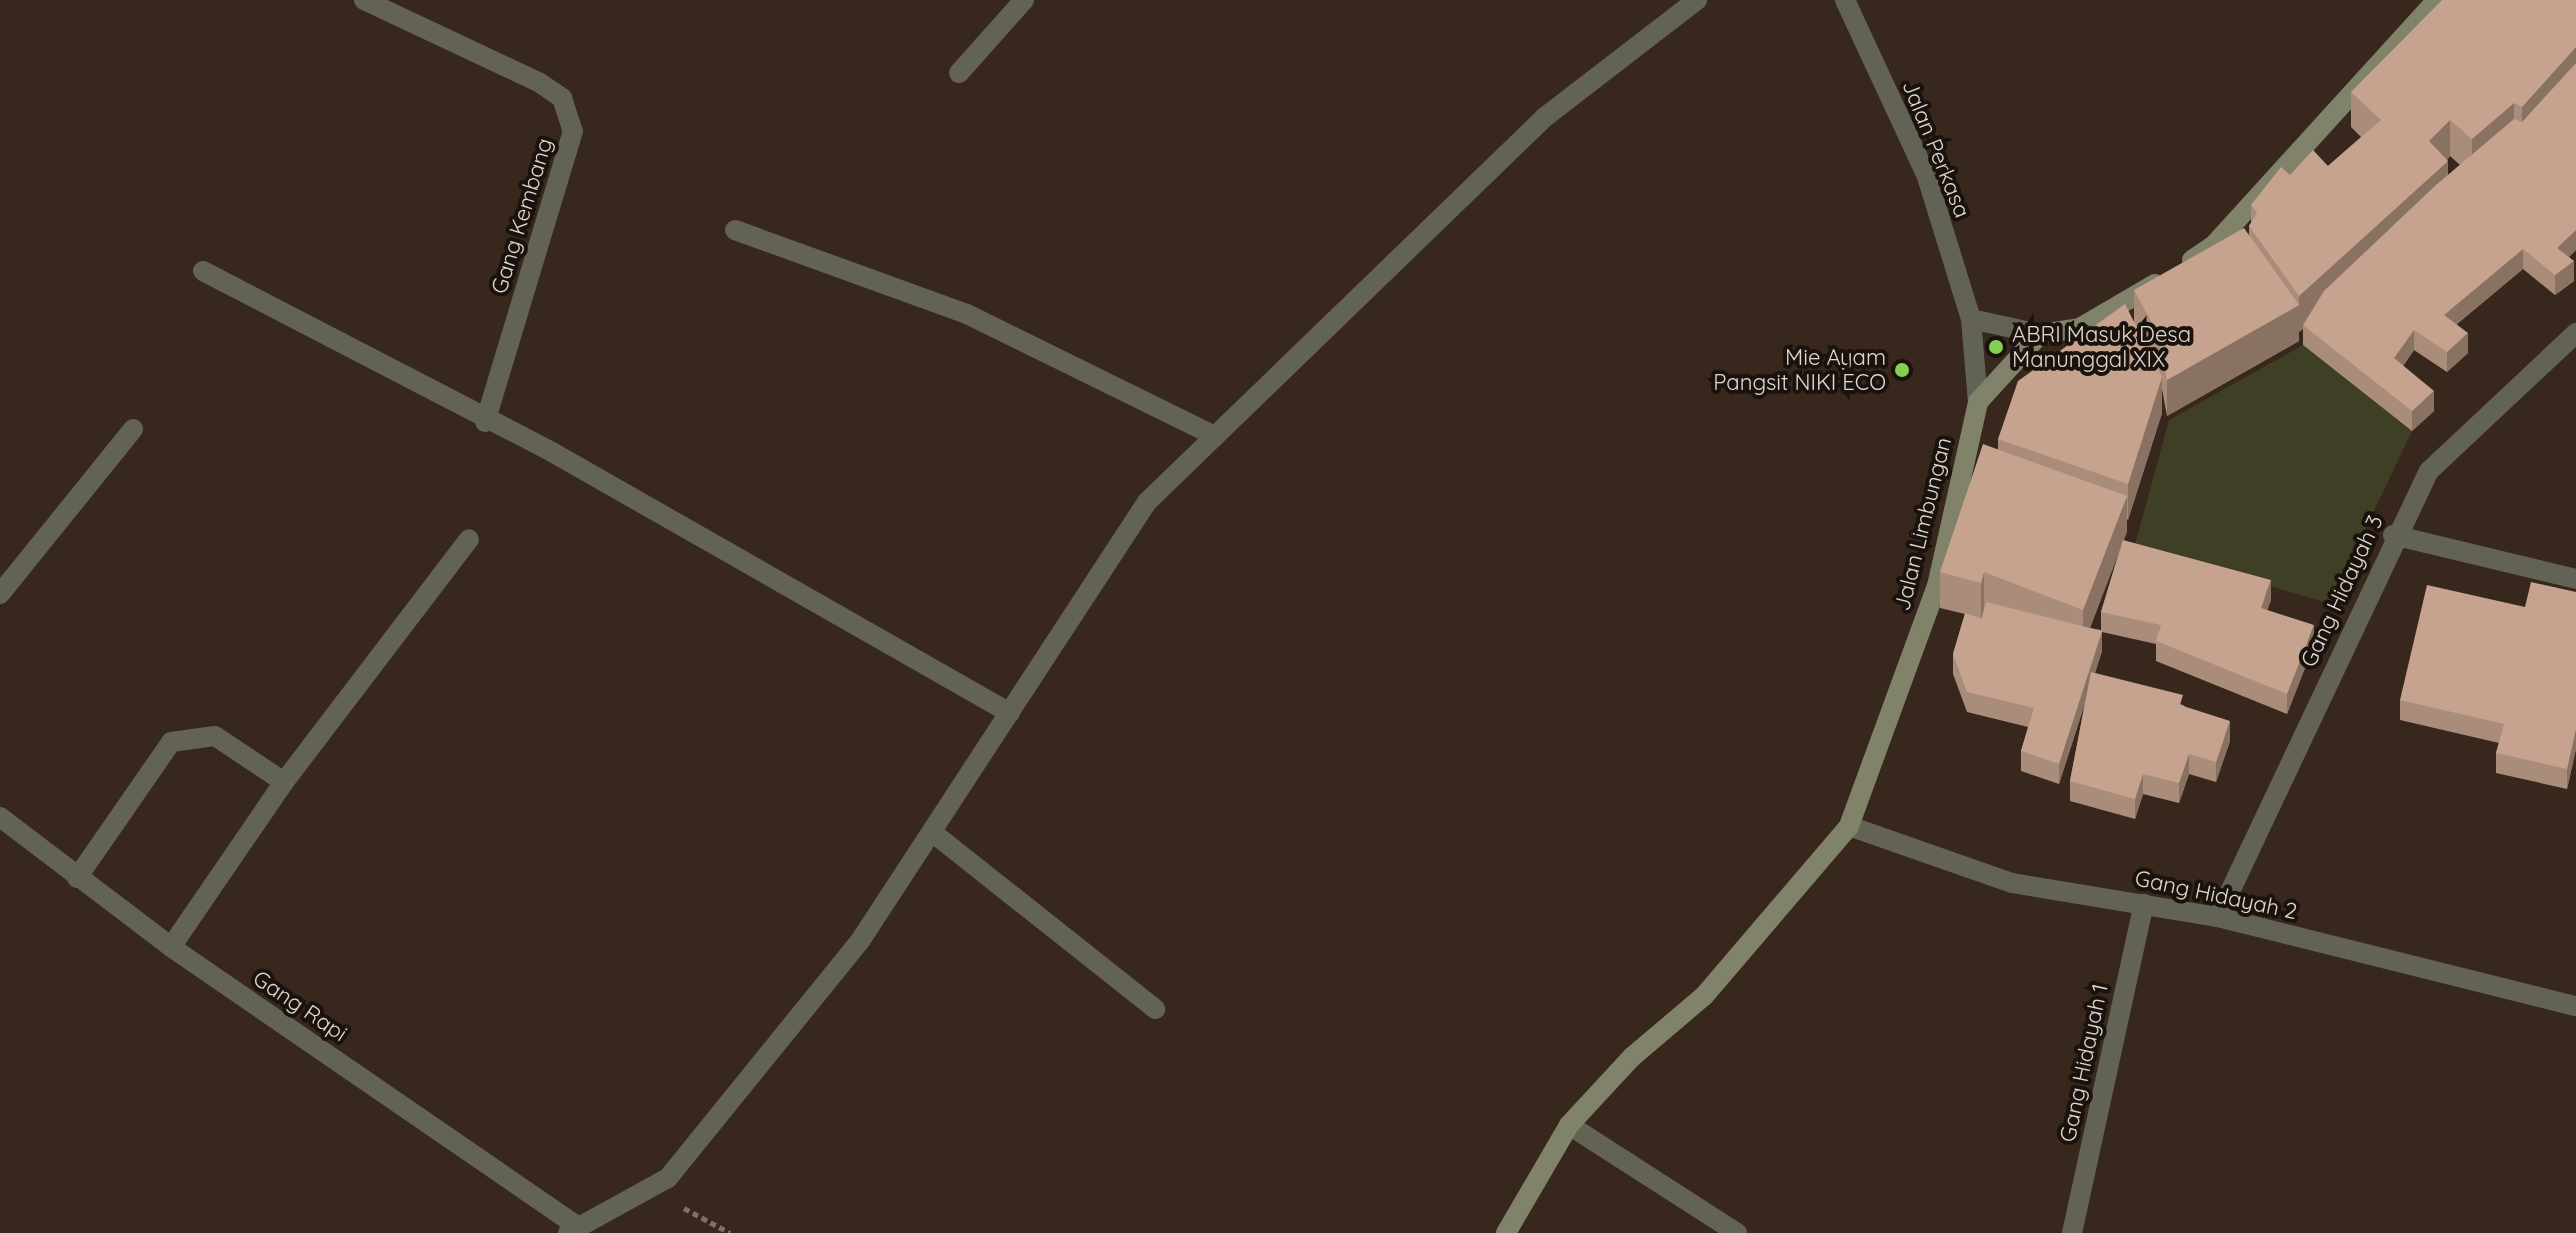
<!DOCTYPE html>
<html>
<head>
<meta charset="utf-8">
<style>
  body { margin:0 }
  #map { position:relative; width:2576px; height:1233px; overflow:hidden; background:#38271c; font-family:Quicksand,sans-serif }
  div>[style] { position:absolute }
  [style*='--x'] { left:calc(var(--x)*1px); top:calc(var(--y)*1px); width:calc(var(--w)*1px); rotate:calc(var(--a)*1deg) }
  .green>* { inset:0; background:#3e3f25 }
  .path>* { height:5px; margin-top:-2.5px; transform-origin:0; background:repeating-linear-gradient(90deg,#7e7067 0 6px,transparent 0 10px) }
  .street>* { height:20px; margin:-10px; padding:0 10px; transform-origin:10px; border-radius:10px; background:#626354 }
  .secondary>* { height:20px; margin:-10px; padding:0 10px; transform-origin:10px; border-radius:10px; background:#80826a }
  .wall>* { inset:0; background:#a98c7a }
  .shaded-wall>* { inset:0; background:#8a7263 }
  .building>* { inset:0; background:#c5a38e }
  .dots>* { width:22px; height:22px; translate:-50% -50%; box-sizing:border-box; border:4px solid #19120d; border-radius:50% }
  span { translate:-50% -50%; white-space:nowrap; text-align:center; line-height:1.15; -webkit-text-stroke:8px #19120d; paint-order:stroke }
  .street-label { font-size:22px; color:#e2d7d0 }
  .poi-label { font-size:22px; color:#e2d7d0 }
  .left { translate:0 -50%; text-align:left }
  .right { translate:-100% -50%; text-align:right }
</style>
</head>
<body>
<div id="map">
  <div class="green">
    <div style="clip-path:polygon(2303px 345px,2412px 431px,2330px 604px,2135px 545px,2169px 420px)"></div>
  </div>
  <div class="path">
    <div style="--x:684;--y:1208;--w:52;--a:28.5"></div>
  </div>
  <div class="street">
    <div style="--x:364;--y:0;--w:195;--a:25.2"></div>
    <div style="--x:540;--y:83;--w:27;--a:34"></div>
    <div style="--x:562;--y:98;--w:35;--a:72"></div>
    <div style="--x:573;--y:131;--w:304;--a:106.8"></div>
    <div style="--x:1845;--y:0;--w:195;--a:65.1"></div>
    <div style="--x:1927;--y:177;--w:149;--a:72.8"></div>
    <div style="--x:1971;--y:319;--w:83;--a:85.2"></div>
    <div style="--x:959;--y:73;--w:98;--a:-48.3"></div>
    <div style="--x:735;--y:230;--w:247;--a:19.9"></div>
    <div style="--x:967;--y:314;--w:276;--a:26.2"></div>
    <div style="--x:203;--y:271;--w:393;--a:27.4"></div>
    <div style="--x:552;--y:452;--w:527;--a:29.68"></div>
    <div style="--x:1971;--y:319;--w:71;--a:12.3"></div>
    <div style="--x:2393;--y:535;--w:188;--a:13.5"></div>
    <div style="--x:0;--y:594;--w:212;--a:-51.1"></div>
    <div style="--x:0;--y:817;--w:215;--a:37.2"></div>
    <div style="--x:171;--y:947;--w:494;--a:34.5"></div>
    <div style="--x:1849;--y:826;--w:173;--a:19.3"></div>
    <div style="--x:2012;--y:883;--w:209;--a:9.4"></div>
    <div style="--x:2218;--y:917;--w:369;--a:14"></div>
    <div style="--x:932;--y:832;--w:285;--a:38.4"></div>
    <div style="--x:77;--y:878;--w:165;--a:-55.3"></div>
    <div style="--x:171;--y:742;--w:44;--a:-7.8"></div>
    <div style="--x:215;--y:736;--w:83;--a:33.7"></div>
    <div style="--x:2218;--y:917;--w:493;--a:-64.7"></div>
    <div style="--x:2429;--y:471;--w:202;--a:-43.2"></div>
    <div style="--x:171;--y:947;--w:200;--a:-55.6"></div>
    <div style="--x:284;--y:782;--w:305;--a:-52.7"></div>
    <div style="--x:1569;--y:1125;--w:200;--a:32.7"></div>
    <div style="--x:568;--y:1233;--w:114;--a:-28.8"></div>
    <div style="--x:668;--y:1178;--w:305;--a:-51"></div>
    <div style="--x:860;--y:941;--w:524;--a:-56.83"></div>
    <div style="--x:1147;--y:502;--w:554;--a:-44.05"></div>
    <div style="--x:1545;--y:117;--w:192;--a:-37.6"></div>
    <div style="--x:2072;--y:1233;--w:337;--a:-77.7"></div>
  </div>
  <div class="secondary">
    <div style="--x:2192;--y:260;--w:27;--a:-34"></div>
    <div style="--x:2214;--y:245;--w:331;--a:-47.7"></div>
    <div style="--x:1506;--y:1233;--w:125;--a:-59.7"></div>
    <div style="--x:1569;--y:1125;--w:93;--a:-47.2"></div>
    <div style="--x:1632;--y:1057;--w:94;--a:-40.3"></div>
    <div style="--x:1704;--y:996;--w:223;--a:-49.5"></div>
    <div style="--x:1849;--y:826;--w:256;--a:-69.9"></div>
    <div style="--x:1937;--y:586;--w:189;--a:-77.4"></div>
    <div style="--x:1978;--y:402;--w:92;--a:-47.6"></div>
    <div style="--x:2040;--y:334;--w:40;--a:-8.5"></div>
    <div style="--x:2080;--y:328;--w:87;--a:-30.4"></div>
  </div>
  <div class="wall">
    <div style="clip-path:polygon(evenodd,2576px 0,2576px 250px,2569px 257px,2574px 281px,2555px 295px,2523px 269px,2457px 324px,2468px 353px,2447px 372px,2414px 350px,2403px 366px,2434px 411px,2412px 431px,2303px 345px,2303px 329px,2299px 332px,2299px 341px,2167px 416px,2162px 389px,2162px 413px,2128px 520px,2127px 519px,2127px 532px,2123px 540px,2271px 600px,2267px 610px,2314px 645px,2287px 714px,2156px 661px,2156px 644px,2102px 632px,2102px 651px,2095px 673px,2183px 705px,2230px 741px,2216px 782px,2189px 774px,2179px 803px,2143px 794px,2135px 819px,2070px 801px,2070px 781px,2085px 703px,2059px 784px,2021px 771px,2021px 751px,2028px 727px,1967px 712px,1953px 674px,1953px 654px,1965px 614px,1940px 608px,1940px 572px,1998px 450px,1998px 439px,2134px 322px,2134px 290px,2249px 235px,2249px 226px,2251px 223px,2251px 205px,2290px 175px,2328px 166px,2361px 137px,2351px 127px,2351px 92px,2576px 0,2450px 156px,2460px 165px,2448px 176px,2447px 160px,2450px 156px,2576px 0,2121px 545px,2101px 612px,2101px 630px,2090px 628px,2121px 545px)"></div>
    <div style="clip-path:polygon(2576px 592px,2576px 749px,2567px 789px,2496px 773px,2496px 753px,2499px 743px,2400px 720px,2400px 700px,2525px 607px)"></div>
  </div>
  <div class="shaded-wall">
    <div style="clip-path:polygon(2576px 47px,2576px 83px,2522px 142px,2522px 107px)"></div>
    <div style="clip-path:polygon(2514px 103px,2514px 139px,2472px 175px,2472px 139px)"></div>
    <div style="clip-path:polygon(2450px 120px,2450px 156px,2429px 177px,2429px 141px)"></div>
    <div style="clip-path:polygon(2448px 161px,2448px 197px,2303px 325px,2303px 329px,2299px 332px,2299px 296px)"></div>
    <div style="clip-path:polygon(2576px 230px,2576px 250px,2557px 268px,2557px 248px)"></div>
    <div style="clip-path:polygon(2523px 249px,2523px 269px,2444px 335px,2444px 315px)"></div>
    <div style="clip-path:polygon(2574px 261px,2574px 281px,2555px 295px,2555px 275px)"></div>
    <div style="clip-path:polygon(2299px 305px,2299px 341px,2167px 416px,2167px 380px)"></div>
    <div style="clip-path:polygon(2414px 330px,2414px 350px,2394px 378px,2394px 358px)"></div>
    <div style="clip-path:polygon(2468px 333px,2468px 353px,2447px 372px,2447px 352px)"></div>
    <div style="clip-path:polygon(2162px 377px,2162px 413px,2128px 520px,2128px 484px)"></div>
    <div style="clip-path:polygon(2434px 391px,2434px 411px,2412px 431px,2412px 411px)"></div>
    <div style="clip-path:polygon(2127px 496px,2127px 532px,2083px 646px,2083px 610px)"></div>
    <div style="clip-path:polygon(1984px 572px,1984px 608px,1981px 619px,1981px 583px)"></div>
    <div style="clip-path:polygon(2271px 580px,2271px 600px,2261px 628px,2261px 608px)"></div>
    <div style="clip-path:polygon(2314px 625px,2314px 645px,2287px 714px,2287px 694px)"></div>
    <div style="clip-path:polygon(2102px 631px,2102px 651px,2059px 784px,2059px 764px)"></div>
    <div style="clip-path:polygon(2230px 721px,2230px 741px,2216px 782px,2216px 762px)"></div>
    <div style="clip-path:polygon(2576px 729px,2576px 749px,2567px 789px,2567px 769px)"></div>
    <div style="clip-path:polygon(2189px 754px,2189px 774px,2179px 803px,2179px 783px)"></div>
    <div style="clip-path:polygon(2143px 774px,2143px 794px,2135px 819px,2135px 799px)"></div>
  </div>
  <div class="building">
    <div style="clip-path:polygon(2442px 0,2576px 0,2576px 47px,2522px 107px,2514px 103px,2472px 139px,2450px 120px,2429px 141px,2448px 161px,2299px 296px,2249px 226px,2257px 213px,2251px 205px,2281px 167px,2290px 175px,2313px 150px,2328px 166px,2381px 120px,2351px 92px)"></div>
    <div style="clip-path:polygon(2576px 63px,2576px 230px,2557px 248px,2574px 261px,2555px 275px,2523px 249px,2444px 315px,2468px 333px,2447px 352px,2414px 330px,2394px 358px,2434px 391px,2412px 411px,2303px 325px,2324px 291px,2436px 185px,2514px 119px,2522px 122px)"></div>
    <div style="clip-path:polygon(2244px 228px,2299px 305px,2167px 380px,2158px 334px,2134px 290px)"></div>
    <div style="clip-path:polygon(2125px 304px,2162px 377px,2128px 484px,1998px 439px,2018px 381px)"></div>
    <div style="clip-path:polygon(1983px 444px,2127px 496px,2083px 610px,1984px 572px,1981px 583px,1940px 572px)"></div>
    <div style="clip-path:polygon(2123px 540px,2271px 580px,2261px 608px,2314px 625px,2287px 694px,2156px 641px,2161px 625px,2101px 612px)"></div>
    <div style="clip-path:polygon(2531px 582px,2576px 592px,2576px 729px,2567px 769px,2496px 753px,2504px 724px,2400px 700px,2427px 585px,2525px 607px)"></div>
    <div style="clip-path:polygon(1986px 602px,2102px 631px,2059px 764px,2021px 751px,2034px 708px,1967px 692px,1953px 654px,1965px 613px,1982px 619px)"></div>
    <div style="clip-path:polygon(2091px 672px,2183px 695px,2180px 705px,2230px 721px,2216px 762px,2189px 754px,2179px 783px,2143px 774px,2135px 799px,2070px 781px)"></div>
  </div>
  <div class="dots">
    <div style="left:1996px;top:347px;background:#81d050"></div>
    <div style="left:1902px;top:370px;background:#81d050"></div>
  </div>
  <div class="street-label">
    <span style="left:1936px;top:149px;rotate:68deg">Jalan Perkasa</span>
    <span style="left:522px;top:216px;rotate:-73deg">Gang Kembang</span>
    <span style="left:1923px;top:524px;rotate:-76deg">Jalan Limbungan</span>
    <span style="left:2342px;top:591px;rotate:-65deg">Gang Hidayah 3</span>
    <span style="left:2216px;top:895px;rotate:12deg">Gang Hidayah 2</span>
    <span style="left:300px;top:1006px;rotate:34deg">Gang Rapi</span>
    <span style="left:2084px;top:1063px;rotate:-78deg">Gang Hidayah 1</span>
  </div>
  <div class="poi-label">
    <span class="left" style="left:2012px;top:347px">ABRI Masuk Desa<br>Manunggal XIX</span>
    <span class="right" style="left:1886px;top:370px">Mie Ayam<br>Pangsit NIKI ECO</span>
  </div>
</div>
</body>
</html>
